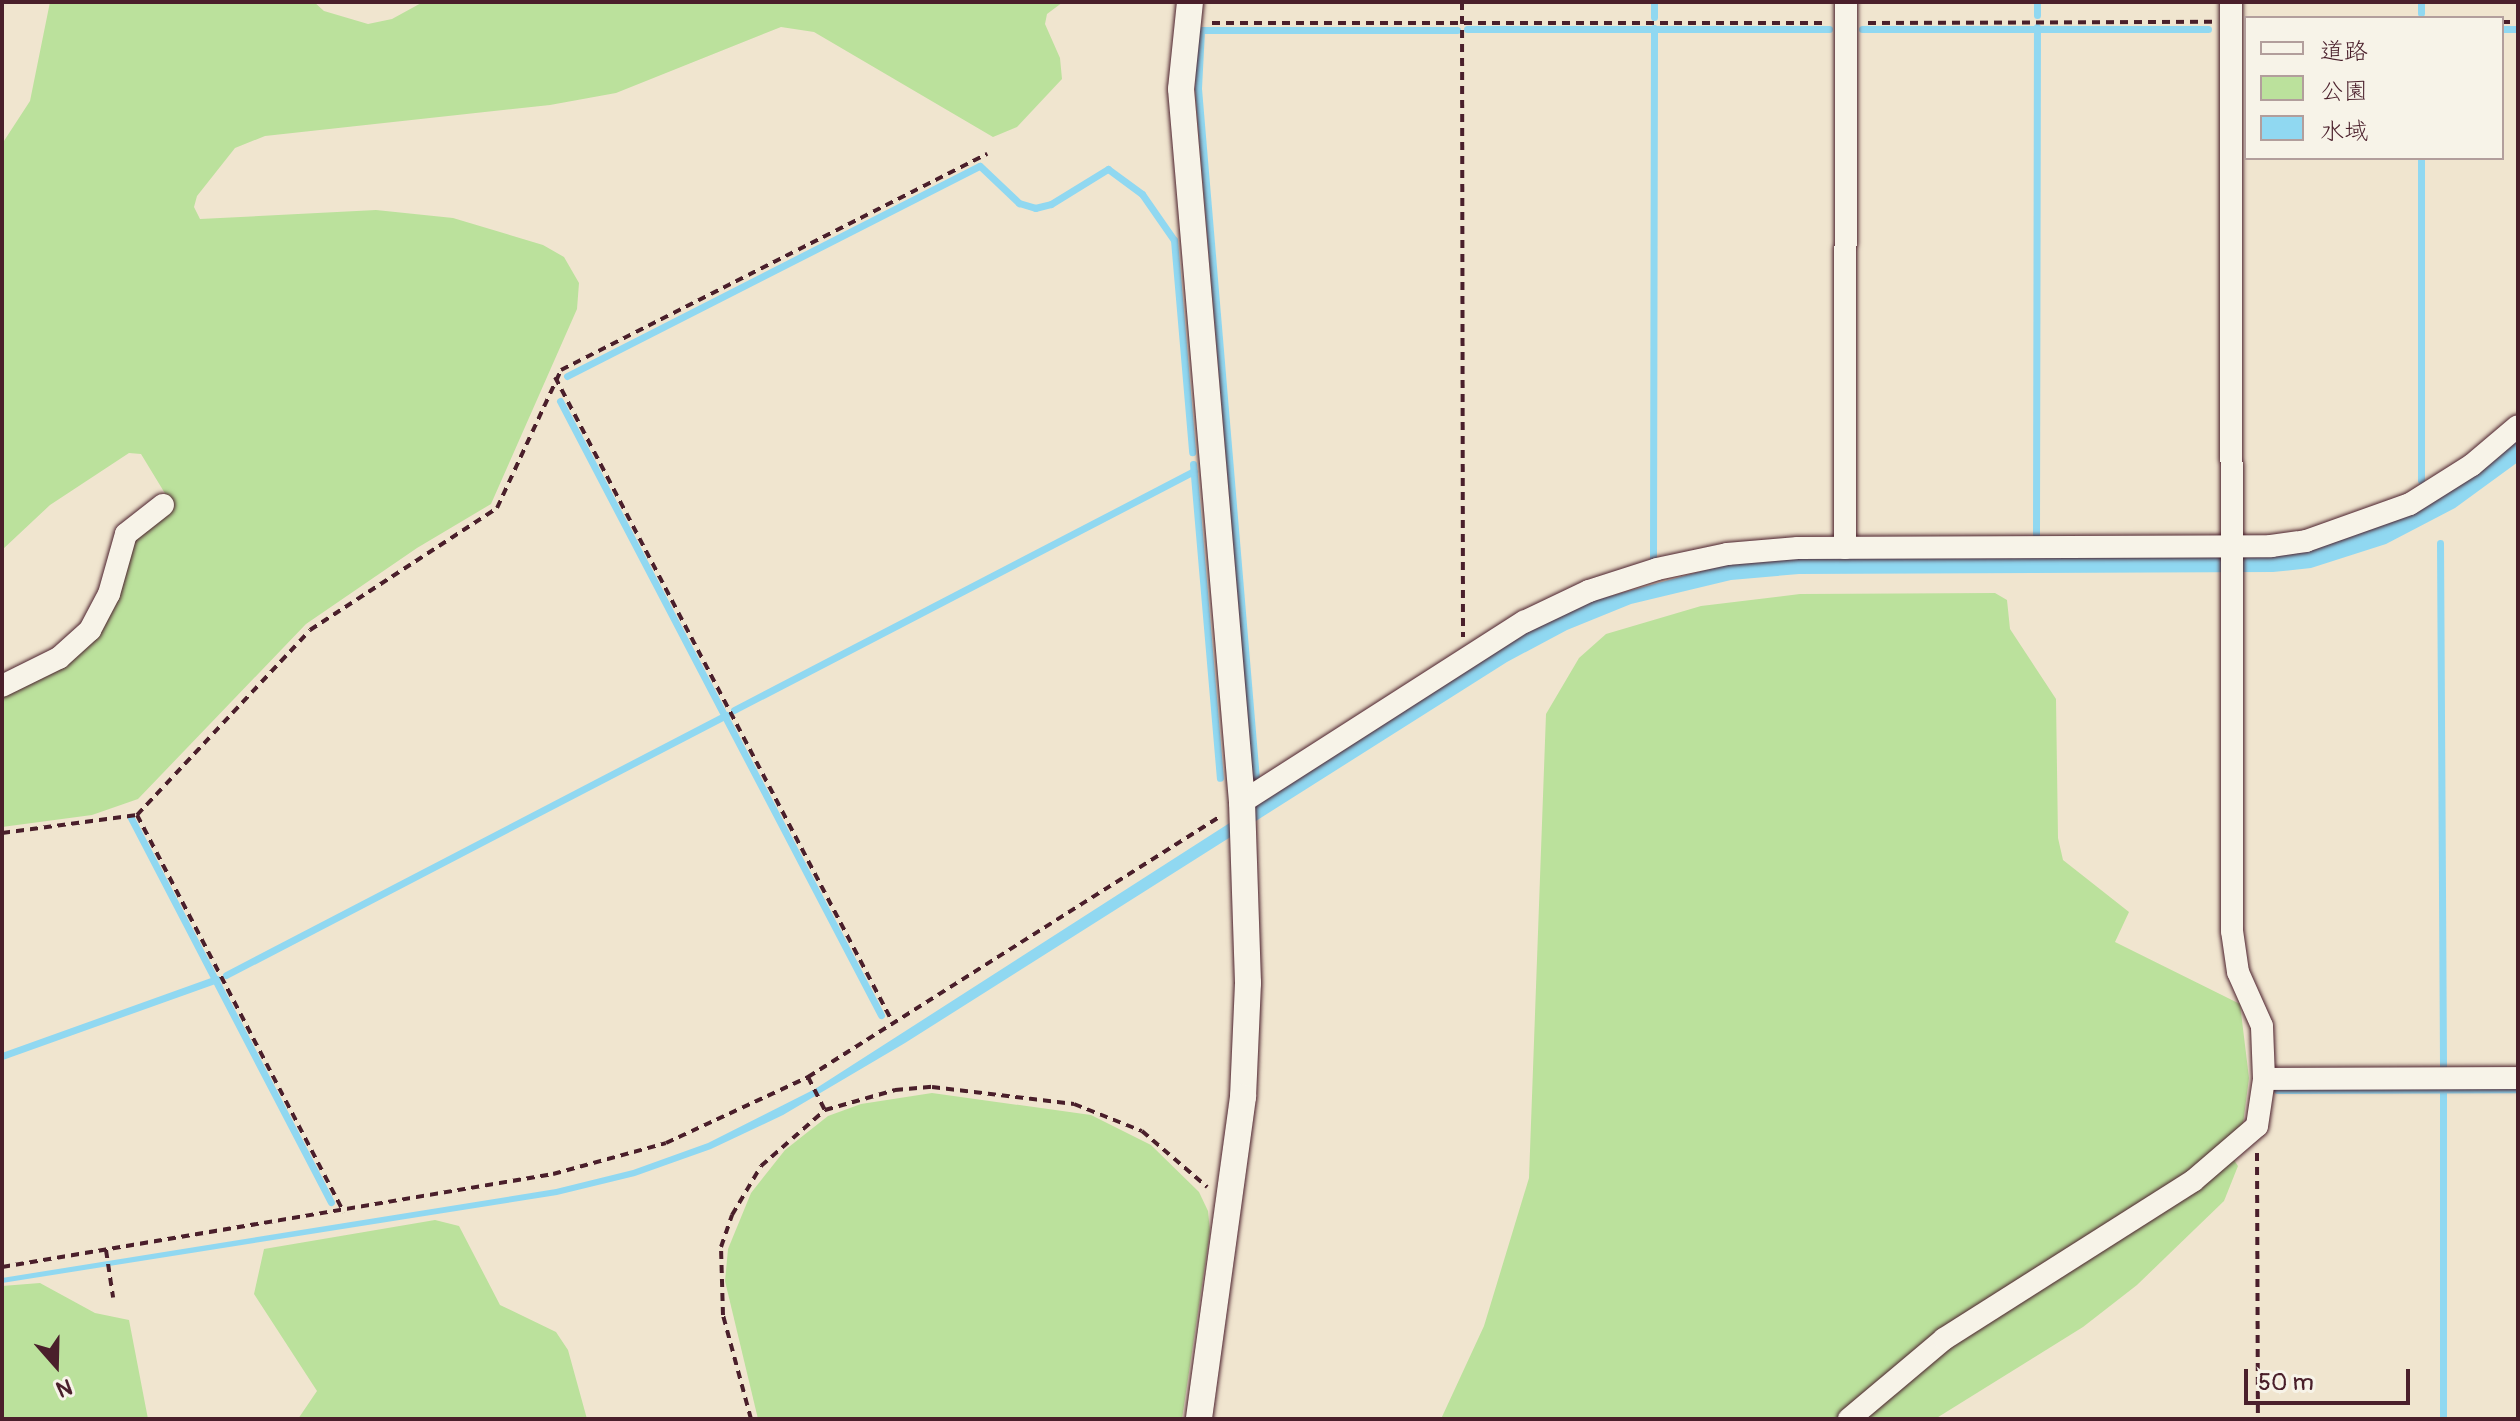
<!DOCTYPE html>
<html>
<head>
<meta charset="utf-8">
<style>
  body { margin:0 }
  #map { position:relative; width:2520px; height:1421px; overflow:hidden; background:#f0e5cf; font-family:Pangolin,"Klee One",sans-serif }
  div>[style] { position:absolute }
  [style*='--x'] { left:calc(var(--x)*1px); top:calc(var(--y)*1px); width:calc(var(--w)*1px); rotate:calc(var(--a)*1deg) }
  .green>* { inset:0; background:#bbe19c }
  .water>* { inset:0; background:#90d8f1 }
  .stream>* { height:7px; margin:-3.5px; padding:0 3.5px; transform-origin:3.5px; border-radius:3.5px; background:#90d8f1 }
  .path>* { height:4px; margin-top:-2px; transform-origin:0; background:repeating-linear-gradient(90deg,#4a1f2b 0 8px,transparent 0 14px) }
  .roads { filter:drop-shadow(0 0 2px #4a1f2b) drop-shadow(0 0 2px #4a1f2b) }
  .minor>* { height:22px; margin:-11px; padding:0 11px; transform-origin:11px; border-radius:11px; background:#f7f3e8 }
  .tertiary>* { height:26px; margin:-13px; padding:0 13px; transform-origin:13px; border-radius:13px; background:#f7f3e8 }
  span { translate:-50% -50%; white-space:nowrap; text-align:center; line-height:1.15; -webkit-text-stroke:6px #f7f3e8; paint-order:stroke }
  .frame { position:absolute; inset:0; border:4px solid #4a1f2b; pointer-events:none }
  .legend { position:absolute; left:2244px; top:16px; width:260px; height:144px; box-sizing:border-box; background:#f7f3e8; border:2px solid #b29e9c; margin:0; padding:10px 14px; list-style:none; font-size:24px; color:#4a1f2b }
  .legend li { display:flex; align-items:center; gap:16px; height:40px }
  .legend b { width:40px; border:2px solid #b29e9c }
  .north { position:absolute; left:16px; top:1325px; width:80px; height:80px; -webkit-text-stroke:6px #f7f3e8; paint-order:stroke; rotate:160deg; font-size:22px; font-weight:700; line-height:32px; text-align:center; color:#4a1f2b }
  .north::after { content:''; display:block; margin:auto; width:28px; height:36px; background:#4a1f2b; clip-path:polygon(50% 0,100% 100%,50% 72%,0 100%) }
  .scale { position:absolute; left:2244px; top:1369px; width:166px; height:36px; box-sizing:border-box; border:4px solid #4a1f2b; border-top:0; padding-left:10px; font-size:24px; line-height:28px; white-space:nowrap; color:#4a1f2b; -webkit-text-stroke:6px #f7f3e8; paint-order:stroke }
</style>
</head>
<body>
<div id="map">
  <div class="green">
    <div style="clip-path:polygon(50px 2px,314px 2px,324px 11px,368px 24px,392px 19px,423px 2px,1063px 2px,1047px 14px,1045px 24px,1060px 58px,1062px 79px,1017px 127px,993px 137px,814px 32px,781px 27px,616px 93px,550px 105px,265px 136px,235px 148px,197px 196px,194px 207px,200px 219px,376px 210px,453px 218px,543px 245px,564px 257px,579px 283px,577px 309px,491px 504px,417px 548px,306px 624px,138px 799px,92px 815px,2px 827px,2px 693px,63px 663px,131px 537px,169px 500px,141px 454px,129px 453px,50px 505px,2px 550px,2px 144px,30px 101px)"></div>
    <div style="clip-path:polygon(1800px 594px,1995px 593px,2007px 600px,2010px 629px,2056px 699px,2058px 838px,2063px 860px,2129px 912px,2115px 942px,2240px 1004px,2249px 1078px,2243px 1124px,2230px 1145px,1840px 1419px,1441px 1419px,1484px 1326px,1529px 1178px,1546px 714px,1579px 658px,1606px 634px,1701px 606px)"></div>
    <div style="clip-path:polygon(932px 1093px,1091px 1115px,1151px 1145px,1199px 1192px,1208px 1211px,1210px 1231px,1182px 1419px,758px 1419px,725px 1281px,728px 1249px,751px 1193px,785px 1150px,828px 1116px,861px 1104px)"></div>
    <div style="clip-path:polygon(2234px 1160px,2238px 1166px,2224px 1201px,2137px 1285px,2083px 1327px,1935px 1419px,1859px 1419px,1948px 1344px)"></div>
    <div style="clip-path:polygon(435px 1220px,459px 1226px,500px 1305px,556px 1332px,568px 1350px,587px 1419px,298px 1419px,317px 1391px,254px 1294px,264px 1249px)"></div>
    <div style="clip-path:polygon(40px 1283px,95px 1313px,129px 1320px,148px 1419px,2px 1419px,2px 1286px)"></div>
  </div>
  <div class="water">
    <div style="clip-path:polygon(2518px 440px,2518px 462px,2455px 508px,2386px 544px,2311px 568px,2273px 572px,1799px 574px,1731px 580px,1631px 604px,1567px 630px,1507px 662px,905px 1043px,783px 1115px,711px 1149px,635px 1176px,557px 1195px,2px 1283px,2px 1278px,556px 1189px,633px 1170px,708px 1143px,815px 1089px,1529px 631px,1592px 601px,1728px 564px,1799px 558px,2308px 551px,2414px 513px,2478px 473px)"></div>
  </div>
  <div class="stream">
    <div style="--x:2421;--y:13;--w:11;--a:-90"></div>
    <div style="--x:2037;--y:15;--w:13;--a:-90"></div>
    <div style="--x:1654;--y:17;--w:15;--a:-90"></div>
    <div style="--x:1467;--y:29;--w:362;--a:0"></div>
    <div style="--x:1862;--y:29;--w:346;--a:0"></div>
    <div style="--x:2502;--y:29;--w:16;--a:0"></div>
    <div style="--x:567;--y:376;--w:463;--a:-27"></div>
    <div style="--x:980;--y:166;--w:54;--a:43.5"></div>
    <div style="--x:1019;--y:203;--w:17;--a:17"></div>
    <div style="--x:1035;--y:208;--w:16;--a:-14"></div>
    <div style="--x:1051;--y:204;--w:67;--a:-31.6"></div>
    <div style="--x:1108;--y:169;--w:42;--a:36.3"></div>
    <div style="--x:1142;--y:194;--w:56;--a:55.2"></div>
    <div style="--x:1174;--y:240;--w:213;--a:85.1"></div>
    <div style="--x:560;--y:401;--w:693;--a:62.4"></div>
    <div style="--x:1193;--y:464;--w:315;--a:85.1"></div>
    <div style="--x:2421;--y:480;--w:322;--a:-90"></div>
    <div style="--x:2036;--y:534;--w:507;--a:-89.89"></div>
    <div style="--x:2440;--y:543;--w:527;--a:89.67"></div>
    <div style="--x:1653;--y:559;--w:531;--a:-89.89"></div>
    <div style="--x:734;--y:710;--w:518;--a:-27.45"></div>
    <div style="--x:1256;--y:779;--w:693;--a:-94.8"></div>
    <div style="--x:1198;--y:88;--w:58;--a:-87"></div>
    <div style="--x:1201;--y:30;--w:256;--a:0"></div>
    <div style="--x:131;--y:818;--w:433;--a:62.5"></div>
    <div style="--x:226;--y:975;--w:564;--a:-27.47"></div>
    <div style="--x:2;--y:1056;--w:228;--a:-19.7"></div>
    <div style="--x:2277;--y:1090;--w:241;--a:-0.2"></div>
    <div style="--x:2443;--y:1090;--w:329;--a:90"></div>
  </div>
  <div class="path">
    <div style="--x:1462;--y:2;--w:635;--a:89.91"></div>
    <div style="--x:2502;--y:22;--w:16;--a:0"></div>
    <div style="--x:1212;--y:23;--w:612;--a:0"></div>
    <div style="--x:1868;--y:23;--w:344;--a:-0.2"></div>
    <div style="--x:555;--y:377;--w:729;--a:62.38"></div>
    <div style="--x:137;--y:815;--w:448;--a:62.5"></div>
    <div style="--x:2;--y:833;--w:136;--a:-7.6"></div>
    <div style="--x:137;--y:815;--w:253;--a:-46.9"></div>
    <div style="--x:310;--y:630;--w:223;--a:-33.1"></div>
    <div style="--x:497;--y:508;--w:152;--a:-65.1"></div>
    <div style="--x:561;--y:370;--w:478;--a:-26.9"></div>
    <div style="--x:808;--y:1077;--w:37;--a:63"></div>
    <div style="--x:2257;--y:1153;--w:266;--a:89.8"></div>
    <div style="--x:106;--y:1250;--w:48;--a:81.5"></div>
    <div style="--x:2;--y:1267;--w:559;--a:-9.58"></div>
    <div style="--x:553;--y:1174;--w:117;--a:-15.3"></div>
    <div style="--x:666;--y:1143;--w:157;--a:-24.9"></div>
    <div style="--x:808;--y:1077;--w:487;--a:-32.3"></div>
    <div style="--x:751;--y:1419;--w:108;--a:-105.1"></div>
    <div style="--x:723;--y:1315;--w:68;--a:-91.7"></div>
    <div style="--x:721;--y:1247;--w:34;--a:-71"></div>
    <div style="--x:732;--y:1215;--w:57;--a:-59.4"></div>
    <div style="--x:761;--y:1166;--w:85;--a:-41.2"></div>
    <div style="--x:825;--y:1110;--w:73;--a:-15.9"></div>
    <div style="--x:895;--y:1090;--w:37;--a:-5"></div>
    <div style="--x:932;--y:1087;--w:143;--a:6.8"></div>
    <div style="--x:1074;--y:1104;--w:73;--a:21.7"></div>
    <div style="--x:1142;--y:1131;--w:86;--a:40.7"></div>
  </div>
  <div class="roads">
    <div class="minor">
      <div style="--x:1845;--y:548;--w:546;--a:-89.9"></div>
      <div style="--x:2;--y:686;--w:64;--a:-26.2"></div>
      <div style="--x:59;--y:658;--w:42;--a:-42.1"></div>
      <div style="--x:90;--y:630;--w:41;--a:-62.2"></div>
      <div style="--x:109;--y:594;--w:62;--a:-74.2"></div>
      <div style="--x:126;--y:534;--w:47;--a:-38.1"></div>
      <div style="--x:1242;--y:802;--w:335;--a:-32.6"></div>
      <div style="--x:1524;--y:622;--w:72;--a:-25.5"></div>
      <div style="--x:1589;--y:591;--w:71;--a:-17.9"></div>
      <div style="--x:1657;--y:569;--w:72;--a:-12.1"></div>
      <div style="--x:1727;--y:554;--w:71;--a:-4.8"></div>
      <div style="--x:1798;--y:548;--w:473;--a:-0.2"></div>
      <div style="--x:2271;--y:546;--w:35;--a:-8"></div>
      <div style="--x:2306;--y:541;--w:110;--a:-19.6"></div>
      <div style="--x:2410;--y:504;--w:73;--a:-32.2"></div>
      <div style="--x:2472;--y:465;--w:60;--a:-40.3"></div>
      <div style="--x:2264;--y:1079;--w:254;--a:-0.2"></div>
      <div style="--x:1849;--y:1419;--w:124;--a:-40.1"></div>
      <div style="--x:1944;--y:1339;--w:295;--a:-32.4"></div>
      <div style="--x:2193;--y:1181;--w:84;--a:-40.7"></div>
      <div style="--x:2257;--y:1126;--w:48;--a:-81.5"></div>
      <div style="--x:2264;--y:1079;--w:53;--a:-92.2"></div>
      <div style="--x:2262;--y:1026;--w:59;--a:-114"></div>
      <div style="--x:2238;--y:972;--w:41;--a:-98.3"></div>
      <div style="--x:2232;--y:931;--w:929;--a:-90.06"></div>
    </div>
    <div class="tertiary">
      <div style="--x:1190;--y:2;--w:87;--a:95.9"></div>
      <div style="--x:1181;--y:89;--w:716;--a:85.11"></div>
      <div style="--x:1242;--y:802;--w:181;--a:88.1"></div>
      <div style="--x:1248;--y:983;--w:114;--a:92.5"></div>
      <div style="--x:1243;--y:1097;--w:325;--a:97.8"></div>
    </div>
  </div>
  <div class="frame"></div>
  <ul class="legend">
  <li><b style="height:10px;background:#f7f3e8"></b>道路</li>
  <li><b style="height:22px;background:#bbe19c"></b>公園</li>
  <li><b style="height:22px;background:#90d8f1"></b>水域</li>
  </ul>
  <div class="north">N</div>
  <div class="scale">50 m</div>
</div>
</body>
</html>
